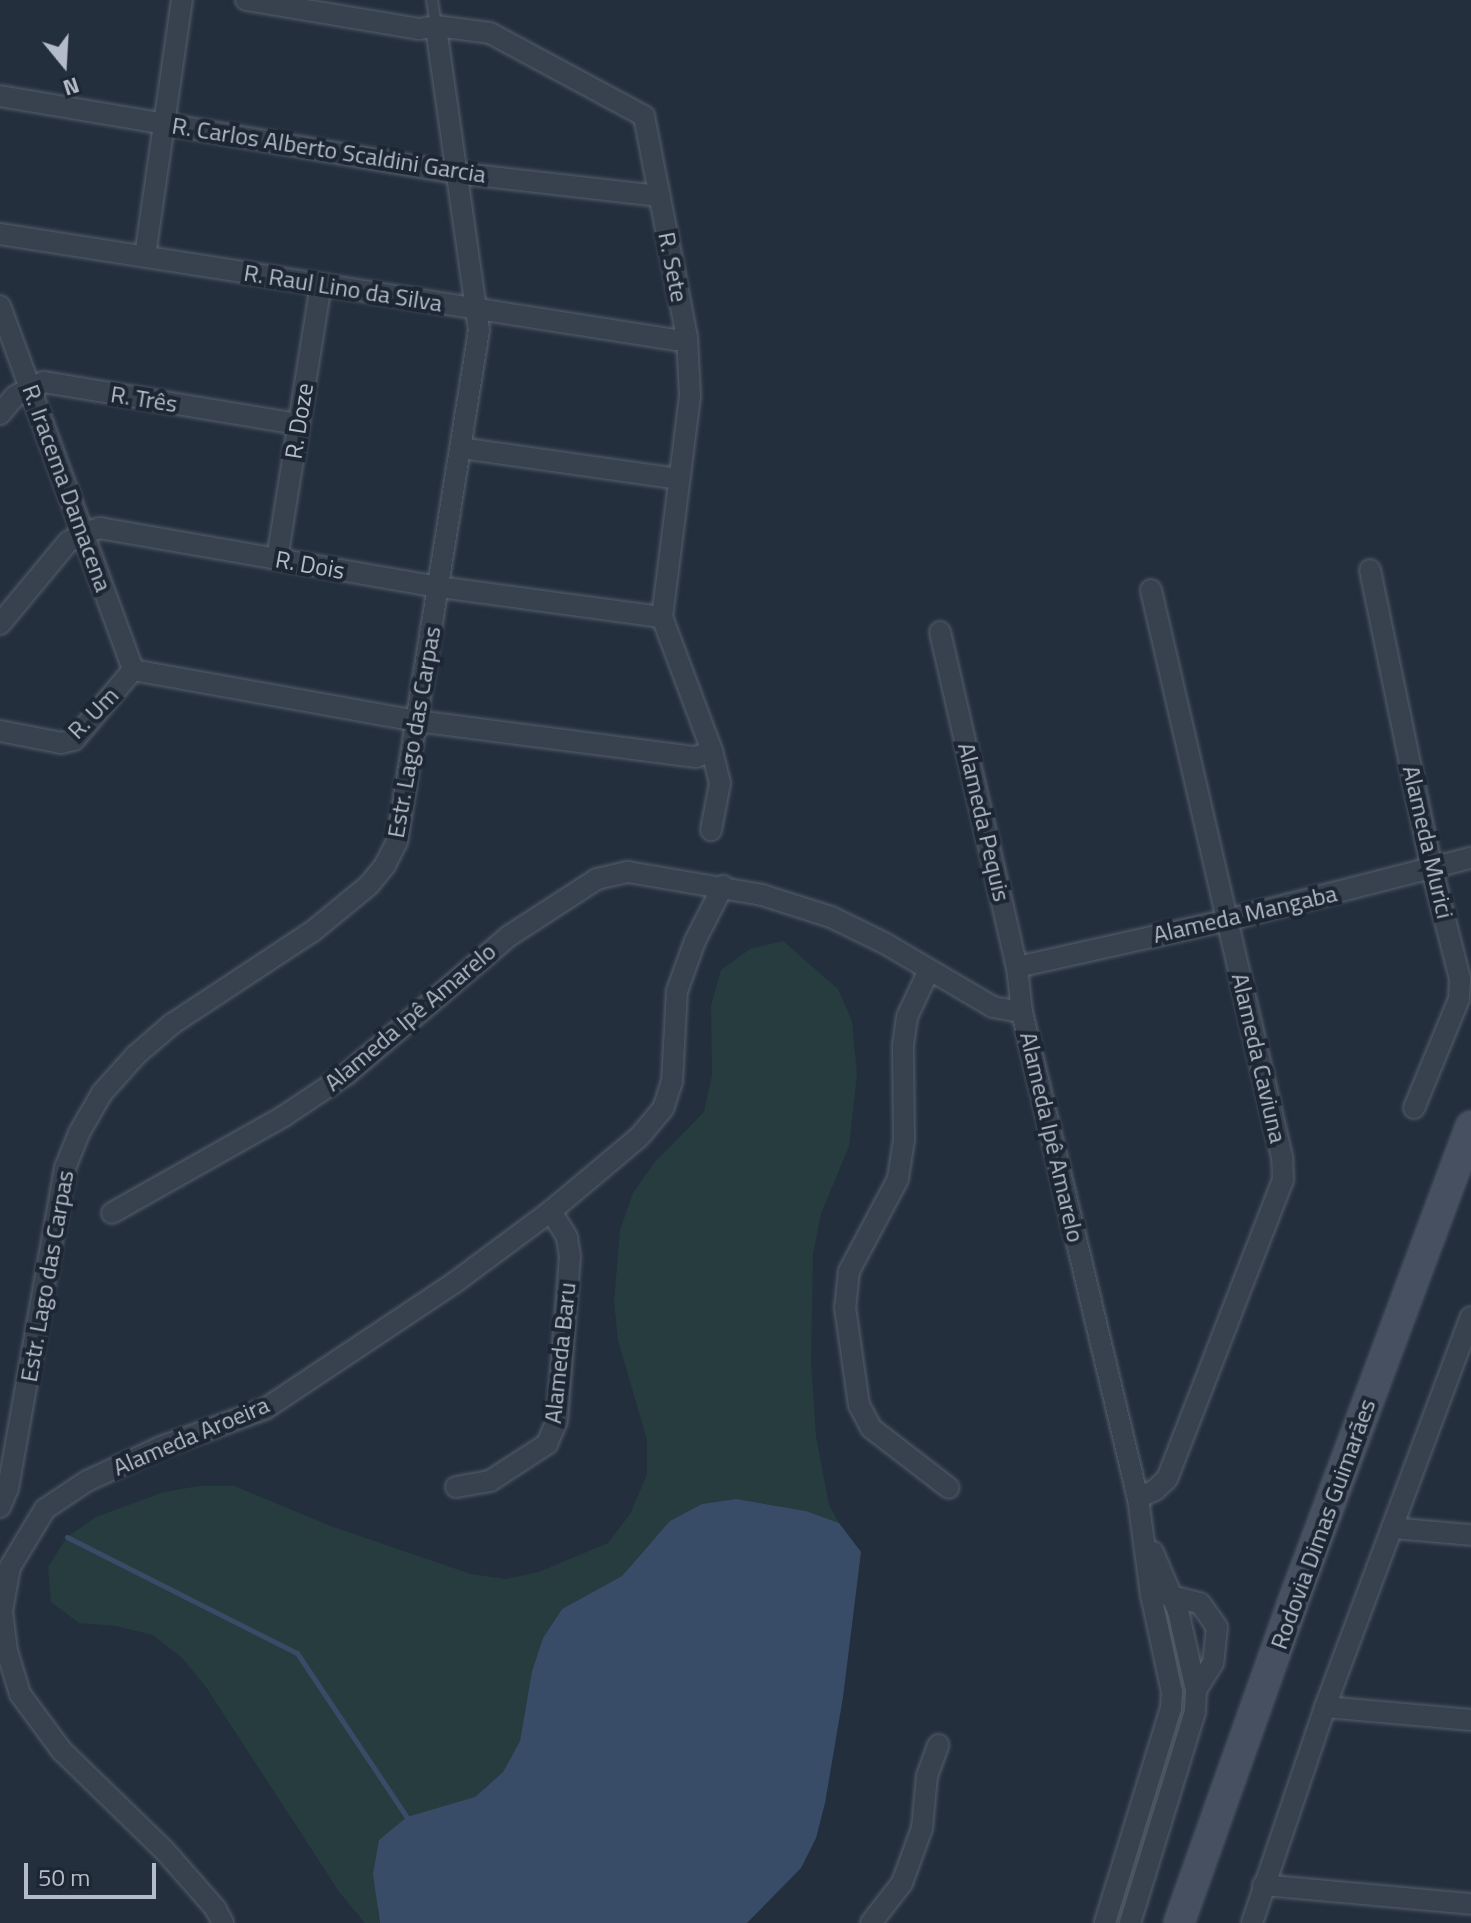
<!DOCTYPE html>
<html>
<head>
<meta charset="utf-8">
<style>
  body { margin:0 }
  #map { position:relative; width:1471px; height:1923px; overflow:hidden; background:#242f3e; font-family:"Titillium Web",sans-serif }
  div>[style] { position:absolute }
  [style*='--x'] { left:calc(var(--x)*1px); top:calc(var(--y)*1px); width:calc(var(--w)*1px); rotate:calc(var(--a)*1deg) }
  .green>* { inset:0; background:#263c3f }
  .water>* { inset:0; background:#394c67 }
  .stream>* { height:5px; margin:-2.5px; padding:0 2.5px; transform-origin:2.5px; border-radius:2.5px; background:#394c67 }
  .roads { filter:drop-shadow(0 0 2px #565f6c) drop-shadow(0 0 2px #565f6c) }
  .lane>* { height:10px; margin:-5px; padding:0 5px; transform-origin:5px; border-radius:5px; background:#38414e }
  .street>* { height:20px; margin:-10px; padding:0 10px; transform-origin:10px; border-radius:10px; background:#38414e }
  .secondary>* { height:28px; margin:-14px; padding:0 14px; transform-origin:14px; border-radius:14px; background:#465061 }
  span { translate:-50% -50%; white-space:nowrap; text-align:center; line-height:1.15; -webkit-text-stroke:8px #1d2633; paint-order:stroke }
  .street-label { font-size:24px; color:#b4bcc9 }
  .north { position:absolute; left:24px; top:24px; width:80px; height:80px; -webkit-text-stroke:6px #1d2633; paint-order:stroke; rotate:162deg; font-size:22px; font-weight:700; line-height:32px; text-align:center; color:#b4bcc9 }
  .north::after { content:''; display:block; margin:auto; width:28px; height:36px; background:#b4bcc9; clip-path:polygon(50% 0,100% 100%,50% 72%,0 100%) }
  .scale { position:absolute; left:24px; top:1863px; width:132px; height:36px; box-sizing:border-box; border:4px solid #b4bcc9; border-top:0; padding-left:10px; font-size:24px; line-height:28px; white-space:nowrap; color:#b4bcc9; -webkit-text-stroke:6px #1d2633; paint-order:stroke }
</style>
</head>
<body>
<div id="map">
  <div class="green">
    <div style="clip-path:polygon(783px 941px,838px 989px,852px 1021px,857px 1075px,849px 1146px,821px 1214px,813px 1254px,811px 1362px,816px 1436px,829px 1505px,839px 1523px,806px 1511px,736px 1499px,702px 1504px,647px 1547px,622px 1576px,562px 1609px,543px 1638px,532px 1671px,520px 1741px,503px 1772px,475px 1797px,377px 1910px,380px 1923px,365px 1923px,340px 1893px,206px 1687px,182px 1658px,153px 1635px,116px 1626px,79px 1623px,51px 1602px,48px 1567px,67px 1537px,96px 1517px,164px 1492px,199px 1486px,234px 1486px,333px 1527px,471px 1574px,505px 1579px,539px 1572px,608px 1543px,630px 1514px,647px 1475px,647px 1440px,618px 1340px,614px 1302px,620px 1230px,633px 1193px,654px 1163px,704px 1112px,712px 1075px,711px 1006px,721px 970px,750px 949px)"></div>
  </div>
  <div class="water">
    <div style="clip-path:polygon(736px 1499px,806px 1511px,839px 1523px,861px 1552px,843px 1697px,825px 1803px,816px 1838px,801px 1868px,747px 1923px,380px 1923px,373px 1874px,379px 1840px,407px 1817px,475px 1797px,503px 1772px,520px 1741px,532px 1671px,543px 1638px,562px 1609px,622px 1576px,670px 1521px,702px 1504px)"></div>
  </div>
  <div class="stream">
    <div style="--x:67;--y:1537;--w:258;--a:26.8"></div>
    <div style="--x:297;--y:1653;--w:201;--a:56.2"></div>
  </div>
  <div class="roads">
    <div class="lane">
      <div style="--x:432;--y:0;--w:26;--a:81"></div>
    </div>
    <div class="street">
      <div style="--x:246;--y:0;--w:175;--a:9.5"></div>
      <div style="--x:419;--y:29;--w:17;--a:-10"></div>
      <div style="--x:436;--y:26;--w:54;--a:7.4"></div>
      <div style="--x:490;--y:33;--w:175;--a:28.3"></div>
      <div style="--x:644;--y:116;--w:226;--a:79"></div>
      <div style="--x:687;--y:338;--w:58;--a:87"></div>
      <div style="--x:690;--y:396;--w:223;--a:97.2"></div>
      <div style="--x:662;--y:617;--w:143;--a:69.5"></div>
      <div style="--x:712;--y:751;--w:33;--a:76"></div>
      <div style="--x:720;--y:783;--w:48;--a:100.8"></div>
      <div style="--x:0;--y:96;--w:463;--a:9.6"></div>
      <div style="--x:457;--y:173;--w:204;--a:6.5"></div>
      <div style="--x:0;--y:234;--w:683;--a:8.92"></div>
      <div style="--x:675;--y:340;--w:12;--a:-9"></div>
      <div style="--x:145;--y:256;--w:259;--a:-81.8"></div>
      <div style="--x:0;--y:306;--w:388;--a:69.9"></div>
      <div style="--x:0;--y:414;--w:23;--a:-50"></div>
      <div style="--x:15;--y:396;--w:32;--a:-26"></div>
      <div style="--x:44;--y:382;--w:257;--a:9.4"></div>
      <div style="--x:461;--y:448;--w:220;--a:8.1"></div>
      <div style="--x:277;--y:559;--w:278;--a:-80.9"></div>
      <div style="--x:1370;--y:570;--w:305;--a:78.3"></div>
      <div style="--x:1432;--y:869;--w:114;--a:75.7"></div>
      <div style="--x:1460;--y:979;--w:20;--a:93"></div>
      <div style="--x:1459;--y:999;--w:118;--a:112.4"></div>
      <div style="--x:0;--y:624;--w:107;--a:-50.3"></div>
      <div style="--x:68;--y:542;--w:17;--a:-31"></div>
      <div style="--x:83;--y:533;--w:18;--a:-16"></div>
      <div style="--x:100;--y:528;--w:344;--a:9.9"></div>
      <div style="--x:439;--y:587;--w:225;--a:7.7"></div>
      <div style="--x:940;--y:632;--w:344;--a:77.1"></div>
      <div style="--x:1017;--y:967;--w:45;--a:83.7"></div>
      <div style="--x:1022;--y:1012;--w:500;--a:76.6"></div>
      <div style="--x:1138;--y:1498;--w:98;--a:82.4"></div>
      <div style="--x:1151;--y:1595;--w:99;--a:77.8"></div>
      <div style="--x:1172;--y:1692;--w:16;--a:94"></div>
      <div style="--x:1171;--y:1708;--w:225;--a:107.1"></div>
      <div style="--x:133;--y:670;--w:289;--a:10.2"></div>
      <div style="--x:417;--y:721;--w:281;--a:7.4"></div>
      <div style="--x:696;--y:757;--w:17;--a:-21"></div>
      <div style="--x:0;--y:731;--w:62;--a:11.1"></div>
      <div style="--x:61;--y:743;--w:13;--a:-13"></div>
      <div style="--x:74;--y:740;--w:92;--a:-49.9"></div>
      <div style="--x:1017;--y:967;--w:215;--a:-12.6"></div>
      <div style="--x:1227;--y:920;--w:252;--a:-14.3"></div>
      <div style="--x:929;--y:970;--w:52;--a:115.1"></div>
      <div style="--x:907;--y:1017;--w:29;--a:98"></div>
      <div style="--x:903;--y:1046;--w:94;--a:89.4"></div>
      <div style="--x:904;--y:1140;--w:39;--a:99"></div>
      <div style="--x:898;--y:1179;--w:104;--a:118"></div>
      <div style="--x:849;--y:1271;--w:36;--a:96"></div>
      <div style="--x:845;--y:1307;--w:99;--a:81.9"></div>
      <div style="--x:859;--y:1405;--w:26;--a:62"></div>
      <div style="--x:871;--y:1428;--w:98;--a:37.6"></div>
      <div style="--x:112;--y:1213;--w:197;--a:-29.4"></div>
      <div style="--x:284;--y:1116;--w:76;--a:-33.7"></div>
      <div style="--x:347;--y:1074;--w:213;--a:-40.4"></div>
      <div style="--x:509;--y:936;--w:105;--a:-32.9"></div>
      <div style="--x:597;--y:879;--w:32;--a:-13"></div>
      <div style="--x:628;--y:872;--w:136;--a:9.7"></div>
      <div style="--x:762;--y:895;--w:72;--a:17.7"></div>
      <div style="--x:831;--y:917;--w:61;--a:26.1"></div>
      <div style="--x:886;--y:944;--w:124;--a:30.5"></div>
      <div style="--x:993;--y:1007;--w:29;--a:10"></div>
      <div style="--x:456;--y:1487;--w:35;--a:-10"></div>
      <div style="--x:490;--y:1481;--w:68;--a:-33"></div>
      <div style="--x:547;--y:1444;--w:25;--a:-67"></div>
      <div style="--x:557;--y:1421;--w:165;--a:-85.5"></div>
      <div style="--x:570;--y:1257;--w:20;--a:-99"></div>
      <div style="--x:567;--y:1237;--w:31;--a:-122"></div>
      <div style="--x:1138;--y:1498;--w:19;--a:-25"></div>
      <div style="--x:1155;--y:1490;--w:16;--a:-43"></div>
      <div style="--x:1167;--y:1479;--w:321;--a:-68.8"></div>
      <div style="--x:1283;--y:1180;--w:23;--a:-92"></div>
      <div style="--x:1282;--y:1157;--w:582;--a:-103.01"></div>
      <div style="--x:0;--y:1507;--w:21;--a:-67"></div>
      <div style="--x:8;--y:1488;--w:325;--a:-79.9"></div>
      <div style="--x:65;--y:1168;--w:38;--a:-68"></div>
      <div style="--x:79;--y:1133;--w:46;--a:-60.1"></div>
      <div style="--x:102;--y:1093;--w:51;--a:-48.2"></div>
      <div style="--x:136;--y:1055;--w:48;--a:-40.7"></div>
      <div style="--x:172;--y:1024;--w:169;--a:-33.4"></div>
      <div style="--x:313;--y:931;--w:72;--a:-39.4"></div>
      <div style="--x:369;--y:885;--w:26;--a:-51"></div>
      <div style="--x:385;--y:865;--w:27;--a:-63"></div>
      <div style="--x:397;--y:841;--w:518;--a:-80.88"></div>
      <div style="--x:479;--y:330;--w:307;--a:-98.1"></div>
      <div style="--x:1392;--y:1528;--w:79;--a:5.1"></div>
      <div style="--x:1163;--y:1594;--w:38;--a:14"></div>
      <div style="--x:1200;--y:1603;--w:29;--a:55"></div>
      <div style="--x:1217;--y:1627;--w:36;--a:96"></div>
      <div style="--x:1213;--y:1663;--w:32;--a:122"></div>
      <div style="--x:1325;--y:1707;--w:147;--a:5.1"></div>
      <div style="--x:1263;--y:1885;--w:209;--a:5.2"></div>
      <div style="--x:223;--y:1923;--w:17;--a:-118"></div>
      <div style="--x:215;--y:1908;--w:76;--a:-131.3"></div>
      <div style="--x:165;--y:1851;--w:144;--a:-135.8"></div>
      <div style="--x:62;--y:1751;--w:71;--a:-126.4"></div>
      <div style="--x:20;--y:1694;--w:45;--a:-106.8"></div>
      <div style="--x:7;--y:1651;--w:40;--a:-97.1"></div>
      <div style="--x:2;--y:1611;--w:45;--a:-79.7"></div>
      <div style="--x:10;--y:1567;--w:68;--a:-58.9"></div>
      <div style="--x:45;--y:1509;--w:50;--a:-33.7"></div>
      <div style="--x:87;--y:1481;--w:81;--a:-24.7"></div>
      <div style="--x:161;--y:1447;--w:111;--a:-20.1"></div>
      <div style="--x:265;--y:1409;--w:227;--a:-33.7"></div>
      <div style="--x:454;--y:1283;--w:121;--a:-36.6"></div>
      <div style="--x:551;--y:1211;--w:116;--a:-40.1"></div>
      <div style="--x:640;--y:1136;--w:35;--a:-50"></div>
      <div style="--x:663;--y:1109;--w:28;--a:-72"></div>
      <div style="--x:672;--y:1082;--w:91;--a:-86.9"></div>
      <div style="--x:677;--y:991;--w:53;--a:-70.2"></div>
      <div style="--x:695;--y:941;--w:62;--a:-63"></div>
      <div style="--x:871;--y:1923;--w:51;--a:-52.2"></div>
      <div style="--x:902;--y:1883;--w:59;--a:-70"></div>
      <div style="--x:922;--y:1828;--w:52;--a:-84.5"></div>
      <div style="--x:927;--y:1776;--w:33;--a:-70"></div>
      <div style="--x:1130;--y:1923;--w:221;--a:-72.9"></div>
      <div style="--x:1195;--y:1712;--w:22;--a:-87"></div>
      <div style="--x:1196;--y:1690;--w:81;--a:-102.8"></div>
      <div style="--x:1178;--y:1611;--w:64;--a:-113"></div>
      <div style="--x:1252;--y:1923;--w:228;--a:-71.3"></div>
      <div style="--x:1325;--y:1707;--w:416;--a:-69.5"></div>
    </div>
    <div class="secondary">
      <div style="--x:1179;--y:1923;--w:337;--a:-70.4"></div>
      <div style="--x:1292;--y:1605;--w:511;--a:-69.51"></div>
    </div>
  </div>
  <div class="street-label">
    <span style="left:329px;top:150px;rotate:9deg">R. Carlos Alberto Scaldini Garcia</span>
    <span style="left:673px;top:267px;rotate:79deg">R. Sete</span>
    <span style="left:343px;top:288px;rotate:9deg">R. Raul Lino da Silva</span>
    <span style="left:144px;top:399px;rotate:9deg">R. Três</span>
    <span style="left:299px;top:421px;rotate:-81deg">R. Doze</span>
    <span style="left:67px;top:488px;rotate:70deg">R. Iracema Damacena</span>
    <span style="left:310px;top:565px;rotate:10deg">R. Dois</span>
    <span style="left:93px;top:713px;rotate:-46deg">R. Um</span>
    <span style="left:414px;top:732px;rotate:-80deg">Estr. Lago das Carpas</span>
    <span style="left:984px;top:822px;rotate:77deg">Alameda Pequis</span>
    <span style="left:1428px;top:842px;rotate:77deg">Alameda Murici</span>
    <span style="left:1245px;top:914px;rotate:-13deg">Alameda Mangaba</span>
    <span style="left:410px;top:1017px;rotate:-40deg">Alameda Ipê Amarelo</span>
    <span style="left:1259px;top:1058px;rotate:77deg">Alameda Caviuna</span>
    <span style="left:1052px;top:1137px;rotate:77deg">Alameda Ipê Amarelo</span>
    <span style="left:47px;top:1276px;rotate:-80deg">Estr. Lago das Carpas</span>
    <span style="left:560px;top:1353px;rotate:-84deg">Alameda Baru</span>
    <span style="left:191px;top:1436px;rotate:-23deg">Alameda Aroeira</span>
    <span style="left:1323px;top:1524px;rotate:-70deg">Rodovia Dimas Guimarães</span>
  </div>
  <div class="north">N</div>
  <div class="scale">50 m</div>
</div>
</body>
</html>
